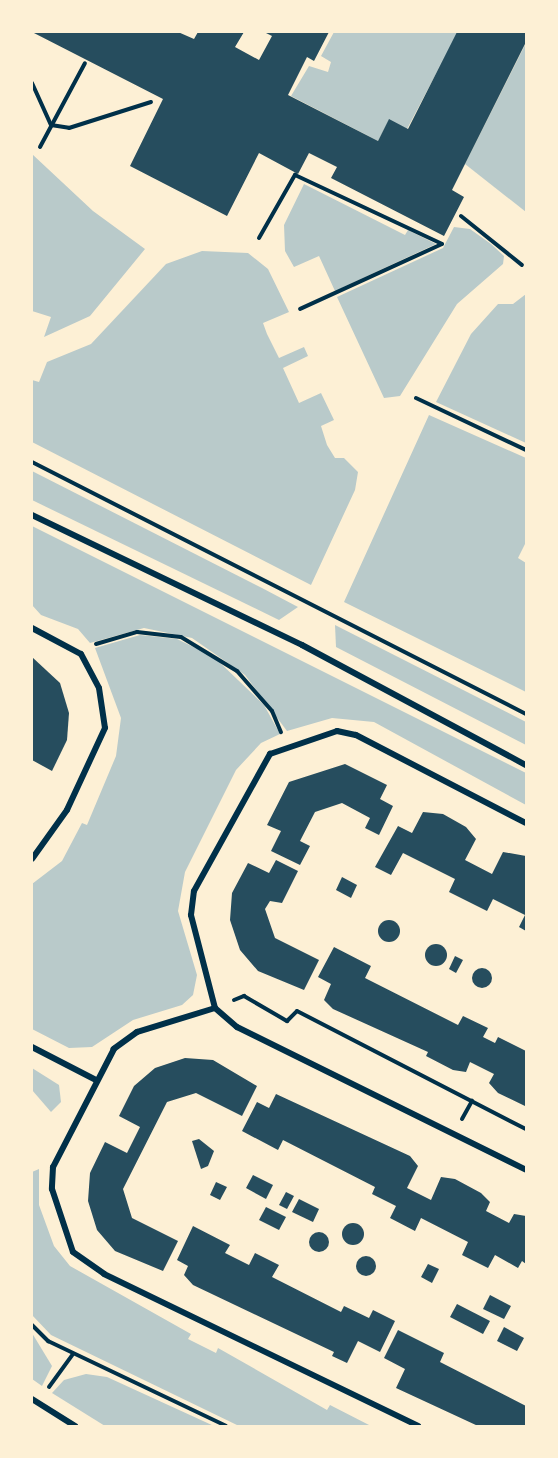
<!DOCTYPE html>
<html>
<head>
<meta charset="utf-8">
<style>
  body { margin:0 }
  #map { position:relative; width:558px; height:1458px; overflow:hidden; background:#fdf0d5; font-family:Merriweather,serif }
  div>[style] { position:absolute }
  [style*='--x'] { left:calc(var(--x)*1px); top:calc(var(--y)*1px); width:calc(var(--w)*1px); rotate:calc(var(--a)*1deg) }
  .green>* { inset:0; background:#b9caca }
  .building>* { inset:0; background:#264d5e }
  .round { border-radius:50% }
  .path>* { height:4px; margin:-2px; padding:0 2px; transform-origin:2px; border-radius:2px; background:#003049 }
  .minor>* { height:6px; margin:-3px; padding:0 3px; transform-origin:3px; border-radius:3px; background:#003049 }
  span { translate:-50% -50%; white-space:nowrap; text-align:center; line-height:1.15; -webkit-text-stroke:5px #fdf0d5; paint-order:stroke }
  .frame { position:absolute; inset:0; border:33px solid #fdf0d5; pointer-events:none }
</style>
</head>
<body>
<div id="map">
  <div class="green">
    <div style="clip-path:polygon(334px 32px,458px 32px,407px 129px,389px 120px,378px 141px,291px 96px,309px 66px,328px 72px,331px 62px,321px 56px)"></div>
    <div style="clip-path:polygon(526px 43px,526px 212px,465px 164px)"></div>
    <div style="clip-path:polygon(32px 154px,93px 211px,145px 249px,90px 316px,44px 337px,51px 317px,32px 311px)"></div>
    <div style="clip-path:polygon(304px 184px,405px 235px,408px 230px,436px 244px,335px 291px,319px 256px,294px 267px,285px 251px,284px 225px)"></div>
    <div style="clip-path:polygon(454px 227px,470px 229px,491px 244px,504px 256px,503px 264px,457px 304px,400px 396px,384px 398px,337px 297px,443px 248px)"></div>
    <div style="clip-path:polygon(202px 251px,248px 253px,268px 269px,289px 312px,263px 323px,267px 334px,279px 358px,304px 347px,308px 356px,283px 368px,299px 403px,321px 393px,334px 420px,321px 426px,327px 445px,335px 458px,344px 458px,358px 472px,355px 490px,311px 585px,32px 442px,32px 380px,39px 382px,47px 362px,91px 344px,166px 264px)"></div>
    <div style="clip-path:polygon(526px 294px,526px 443px,436px 402px,471px 334px,498px 304px,513px 304px)"></div>
    <div style="clip-path:polygon(429px 415px,526px 458px,526px 542px,518px 558px,526px 563px,526px 692px,344px 602px)"></div>
    <div style="clip-path:polygon(32px 471px,262px 588px,298px 607px,279px 620px,32px 500px)"></div>
    <div style="clip-path:polygon(32px 526px,526px 773px,526px 805px,374px 722px,332px 718px,287px 731px,245px 675px,192px 638px,144px 628px,90px 643px,78px 629px,41px 615px,32px 605px)"></div>
    <div style="clip-path:polygon(335px 625px,526px 722px,526px 745px,336px 647px)"></div>
    <div style="clip-path:polygon(140px 635px,177px 639px,214px 657px,264px 705px,280px 734px,261px 743px,236px 770px,185px 872px,178px 911px,197px 975px,193px 995px,182px 1005px,133px 1020px,92px 1047px,69px 1048px,32px 1029px,32px 884px,62px 861px,82px 823px,87px 825px,116px 756px,121px 718px,95px 648px)"></div>
    <div style="clip-path:polygon(32px 1068px,59px 1085px,61px 1102px,51px 1112px,32px 1090px)"></div>
    <div style="clip-path:polygon(39px 1169px,39px 1205px,54px 1246px,70px 1266px,191px 1334px,188px 1339px,216px 1353px,218px 1348px,327px 1410px,330px 1405px,371px 1426px,239px 1426px,51px 1335px,32px 1315px,32px 1172px)"></div>
    <div style="clip-path:polygon(32px 1333px,52px 1366px,42px 1386px,32px 1379px)"></div>
    <div style="clip-path:polygon(86px 1374px,107px 1377px,214px 1426px,105px 1426px,52px 1393px,64px 1380px)"></div>
  </div>
  <div class="building">
    <div style="clip-path:polygon(32px 32px,178px 32px,194px 39px,198px 32px,244px 32px,235px 47px,259px 60px,272px 36px,264px 32px,329px 32px,314px 61px,307px 57px,288px 95px,378px 141px,389px 119px,408px 129px,457px 32px,526px 32px,526px 42px,452px 190px,464px 197px,444px 236px,331px 178px,337px 167px,309px 153px,298px 174px,259px 153px,227px 216px,130px 166px,163px 99px)"></div>
    <div style="clip-path:polygon(32px 657px,60px 683px,69px 713px,67px 740px,52px 771px,32px 760px)"></div>
    <div style="clip-path:polygon(345px 764px,387px 785px,380px 799px,393px 806px,379px 835px,365px 828px,370px 818px,342px 803px,315px 812px,300px 841px,310px 846px,300px 865px,271px 851px,281px 831px,267px 825px,289px 782px)"></div>
    <div style="clip-path:polygon(423px 812px,443px 814px,466px 827px,476px 839px,465px 860px,492px 874px,503px 852px,526px 856px,526px 931px,519px 927px,525px 915px,493px 899px,487px 911px,449px 892px,455px 879px,403px 853px,391px 875px,375px 867px,398px 826px,412px 833px)"></div>
    <div style="clip-path:polygon(276px 860px,298px 871px,282px 903px,270px 901px,265px 909px,275px 938px,319px 960px,304px 990px,258px 971px,240px 950px,230px 920px,232px 893px,248px 863px,269px 873px)"></div>
    <div style="clip-path:polygon(342px 877px,357px 885px,351px 898px,336px 890px)"></div>
    <div class="round" style="left:378px;top:920px;width:22px;height:22px"></div>
    <div class="round" style="left:425px;top:944px;width:22px;height:22px"></div>
    <div style="clip-path:polygon(334px 947px,371px 966px,365px 978px,458px 1025px,463px 1016px,488px 1028px,483px 1037px,495px 1043px,498px 1037px,526px 1051px,525px 1106px,498px 1093px,489px 1083px,494px 1074px,470px 1062px,466px 1072px,453px 1070px,426px 1056px,428px 1052px,333px 1009px,324px 1000px,331px 984px,318px 977px)"></div>
    <div style="clip-path:polygon(455px 956px,463px 960px,456px 973px,449px 969px)"></div>
    <div class="round" style="left:472px;top:968px;width:20px;height:20px"></div>
    <div style="clip-path:polygon(185px 1058px,213px 1060px,257px 1086px,242px 1116px,196px 1093px,167px 1102px,123px 1189px,132px 1218px,178px 1241px,163px 1271px,115px 1251px,97px 1230px,88px 1201px,90px 1173px,105px 1142px,127px 1153px,140px 1127px,119px 1116px,134px 1086px,155px 1068px)"></div>
    <div style="clip-path:polygon(276px 1094px,410px 1156px,418px 1166px,407px 1188px,431px 1200px,441px 1177px,455px 1179px,481px 1193px,490px 1202px,486px 1211px,509px 1223px,514px 1214px,526px 1216px,526px 1264px,522px 1261px,518px 1268px,495px 1255px,488px 1268px,462px 1255px,468px 1242px,421px 1218px,415px 1231px,390px 1218px,396px 1206px,372px 1194px,375px 1187px,283px 1140px,278px 1150px,242px 1131px,257px 1102px,269px 1108px)"></div>
    <div style="clip-path:polygon(199px 1139px,214px 1151px,208px 1166px,201px 1169px,192px 1141px)"></div>
    <div style="clip-path:polygon(253px 1175px,273px 1185px,266px 1199px,246px 1188px)"></div>
    <div style="clip-path:polygon(216px 1182px,227px 1187px,220px 1200px,210px 1195px)"></div>
    <div style="clip-path:polygon(286px 1192px,294px 1196px,287px 1209px,279px 1205px)"></div>
    <div style="clip-path:polygon(299px 1199px,319px 1209px,313px 1222px,292px 1212px)"></div>
    <div style="clip-path:polygon(266px 1207px,286px 1217px,279px 1230px,259px 1220px)"></div>
    <div class="round" style="left:342px;top:1223px;width:22px;height:22px"></div>
    <div style="clip-path:polygon(193px 1226px,230px 1245px,225px 1253px,249px 1265px,255px 1253px,279px 1265px,272px 1277px,341px 1312px,344px 1306px,369px 1318px,373px 1310px,395px 1321px,380px 1352px,358px 1341px,347px 1363px,332px 1356px,334px 1352px,193px 1285px,184px 1275px,188px 1266px,177px 1260px)"></div>
    <div class="round" style="left:309px;top:1232px;width:20px;height:20px"></div>
    <div class="round" style="left:356px;top:1256px;width:20px;height:20px"></div>
    <div style="clip-path:polygon(428px 1264px,439px 1269px,432px 1283px,421px 1277px)"></div>
    <div style="clip-path:polygon(490px 1295px,511px 1306px,504px 1319px,483px 1309px)"></div>
    <div style="clip-path:polygon(457px 1304px,490px 1321px,483px 1334px,450px 1317px)"></div>
    <div style="clip-path:polygon(504px 1327px,524px 1338px,517px 1351px,497px 1341px)"></div>
    <div style="clip-path:polygon(398px 1330px,444px 1353px,440px 1362px,526px 1406px,526px 1426px,478px 1426px,396px 1388px,405px 1369px,384px 1358px)"></div>
  </div>
  <div class="path">
    <div style="--x:32;--y:83;--w:46;--a:65.7"></div>
    <div style="--x:51;--y:125;--w:18;--a:9"></div>
    <div style="--x:69;--y:128;--w:86;--a:-17.6"></div>
    <div style="--x:40;--y:147;--w:95;--a:-61.8"></div>
    <div style="--x:461;--y:216;--w:78;--a:38.8"></div>
    <div style="--x:259;--y:238;--w:73;--a:-60.3"></div>
    <div style="--x:295;--y:175;--w:162;--a:25.1"></div>
    <div style="--x:442;--y:244;--w:156;--a:155.4"></div>
    <div style="--x:416;--y:398;--w:122;--a:25.3"></div>
    <div style="--x:32;--y:462;--w:555;--a:27.03"></div>
    <div style="--x:96;--y:644;--w:43;--a:-16.3"></div>
    <div style="--x:137;--y:632;--w:44;--a:6.5"></div>
    <div style="--x:181;--y:637;--w:66;--a:31.3"></div>
    <div style="--x:237;--y:671;--w:53;--a:48.8"></div>
    <div style="--x:272;--y:711;--w:23;--a:67"></div>
    <div style="--x:234;--y:1000;--w:11;--a:-22"></div>
    <div style="--x:244;--y:996;--w:50;--a:30.2"></div>
    <div style="--x:287;--y:1021;--w:14;--a:-45"></div>
    <div style="--x:297;--y:1011;--w:258;--a:27.3"></div>
    <div style="--x:462;--y:1119;--w:21;--a:-61"></div>
    <div style="--x:32;--y:1325;--w:23;--a:45"></div>
    <div style="--x:48;--y:1341;--w:197;--a:25.5"></div>
    <div style="--x:49;--y:1387;--w:41;--a:-54"></div>
  </div>
  <div class="minor">
    <div style="--x:32;--y:515;--w:300;--a:25.7"></div>
    <div style="--x:302;--y:645;--w:254;--a:28.2"></div>
    <div style="--x:32;--y:628;--w:55;--a:28"></div>
    <div style="--x:81;--y:654;--w:38;--a:62"></div>
    <div style="--x:99;--y:688;--w:40;--a:81.5"></div>
    <div style="--x:105;--y:728;--w:90;--a:114.9"></div>
    <div style="--x:67;--y:810;--w:60;--a:125.5"></div>
    <div style="--x:215;--y:1008;--w:82;--a:162.9"></div>
    <div style="--x:137;--y:1032;--w:29;--a:144"></div>
    <div style="--x:114;--y:1049;--w:133;--a:117.3"></div>
    <div style="--x:53;--y:1167;--w:22;--a:93"></div>
    <div style="--x:52;--y:1189;--w:66;--a:71.6"></div>
    <div style="--x:73;--y:1252;--w:38;--a:35"></div>
    <div style="--x:104;--y:1274;--w:349;--a:25.8"></div>
    <div style="--x:215;--y:1008;--w:96;--a:-104.5"></div>
    <div style="--x:191;--y:915;--w:24;--a:-83"></div>
    <div style="--x:194;--y:891;--w:157;--a:-61"></div>
    <div style="--x:270;--y:754;--w:71;--a:-18.9"></div>
    <div style="--x:337;--y:731;--w:19;--a:12"></div>
    <div style="--x:356;--y:735;--w:191;--a:27.4"></div>
    <div style="--x:215;--y:1008;--w:29;--a:41"></div>
    <div style="--x:237;--y:1027;--w:322;--a:26.3"></div>
    <div style="--x:32;--y:1047;--w:72;--a:27.3"></div>
    <div style="--x:32;--y:1399;--w:51;--a:32.1"></div>
  </div>
  <div class="frame"></div>
</div>
</body>
</html>
